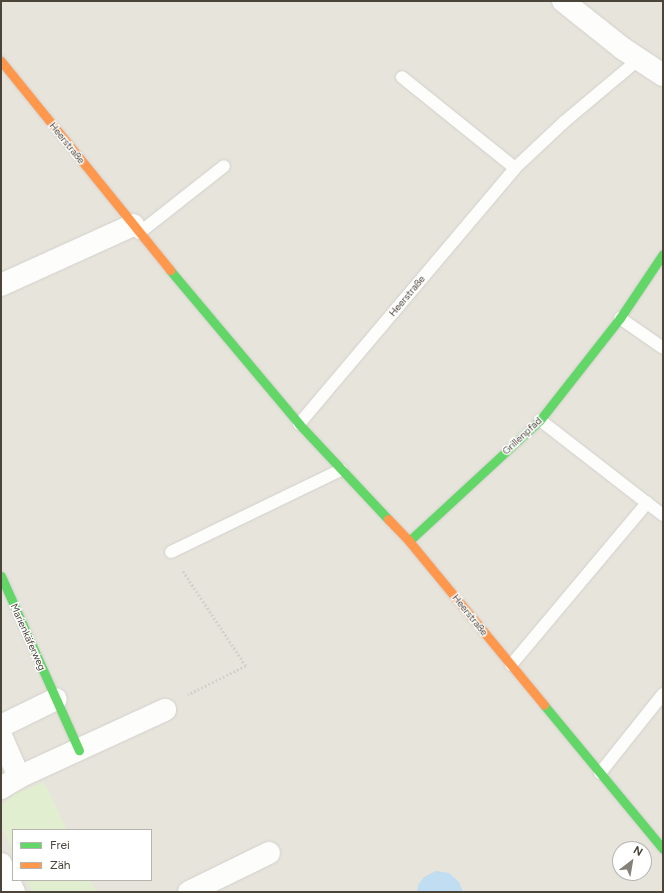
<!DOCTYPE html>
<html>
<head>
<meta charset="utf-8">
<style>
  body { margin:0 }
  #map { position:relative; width:664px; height:893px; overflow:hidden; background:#f4f2ee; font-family:Figtree,sans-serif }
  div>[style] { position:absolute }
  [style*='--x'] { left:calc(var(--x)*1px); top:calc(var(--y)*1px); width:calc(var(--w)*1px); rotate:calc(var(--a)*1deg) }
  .residential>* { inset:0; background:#e7e4dc }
  .green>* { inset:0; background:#e1eecf }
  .water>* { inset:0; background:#c0ddf1 }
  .path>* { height:2.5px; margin-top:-1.25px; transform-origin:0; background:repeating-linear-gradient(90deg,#d3d2cc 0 2px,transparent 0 4px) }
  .roads { filter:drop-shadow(0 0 1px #d2d0cb) drop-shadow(0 0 1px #d2d0cb) }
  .lane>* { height:12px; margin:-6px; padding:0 6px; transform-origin:6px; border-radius:6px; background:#fdfdfc }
  .street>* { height:22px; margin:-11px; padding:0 11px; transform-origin:11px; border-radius:11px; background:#fdfdfc }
  .fast>* { height:9px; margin:-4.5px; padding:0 4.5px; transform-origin:4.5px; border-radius:4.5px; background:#63d668 }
  .slow>* { height:9px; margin:-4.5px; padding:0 4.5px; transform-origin:4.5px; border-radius:4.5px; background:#ff974d }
  span { translate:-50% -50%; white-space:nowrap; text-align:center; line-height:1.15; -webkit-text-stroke:3px #fff; paint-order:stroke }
  .street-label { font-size:10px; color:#4b4439 }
  .frame { position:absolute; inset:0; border:2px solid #4b4439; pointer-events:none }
  .legend { position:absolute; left:12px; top:829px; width:140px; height:52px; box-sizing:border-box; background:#fff; border:1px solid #b7b4b0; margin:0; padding:5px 7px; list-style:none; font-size:12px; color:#4b4439 }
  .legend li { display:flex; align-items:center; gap:8px; height:20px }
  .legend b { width:20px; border:1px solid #b7b4b0 }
  .north { position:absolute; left:612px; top:841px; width:40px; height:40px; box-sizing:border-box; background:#fff; border:1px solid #b7b4b0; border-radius:50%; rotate:31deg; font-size:11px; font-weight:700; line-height:16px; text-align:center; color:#4b4439 }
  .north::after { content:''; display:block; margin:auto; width:14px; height:18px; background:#868178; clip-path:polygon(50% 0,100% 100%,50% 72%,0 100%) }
</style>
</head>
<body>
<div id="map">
  <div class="residential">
    <div style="clip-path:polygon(evenodd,1px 1px,663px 1px,663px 892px,1px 892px,1px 1px,13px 830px,151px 830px,151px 880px,13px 880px,13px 830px,1px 1px,620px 849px,644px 849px,644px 873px,620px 873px,620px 849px)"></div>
  </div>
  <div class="green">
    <div style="clip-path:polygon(44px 782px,67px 830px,13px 830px,13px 851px,1px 825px,1px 806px,15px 794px)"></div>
    <div style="clip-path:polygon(27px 880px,90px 880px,96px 892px,32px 892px)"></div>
  </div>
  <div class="water">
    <div style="clip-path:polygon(436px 871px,449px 873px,459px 882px,463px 892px,417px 892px,418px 885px,424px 877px)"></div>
  </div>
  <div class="path">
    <div style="--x:183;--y:571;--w:114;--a:56.4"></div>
    <div style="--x:246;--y:666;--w:65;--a:153.4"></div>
  </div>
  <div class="roads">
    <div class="lane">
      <div style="--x:515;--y:168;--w:67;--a:-43.2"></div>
      <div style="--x:564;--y:122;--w:98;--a:-40"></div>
      <div style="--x:139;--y:233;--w:108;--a:-38.2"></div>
      <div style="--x:620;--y:318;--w:52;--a:34.9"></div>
      <div style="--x:540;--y:420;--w:135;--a:37.8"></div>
      <div style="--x:299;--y:424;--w:335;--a:-49.8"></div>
      <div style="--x:515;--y:168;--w:145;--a:-141.2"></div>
      <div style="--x:171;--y:552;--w:189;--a:-25.8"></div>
      <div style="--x:511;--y:665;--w:212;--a:-50"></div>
      <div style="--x:647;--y:503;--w:20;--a:37"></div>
      <div style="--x:600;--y:773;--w:101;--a:-51.4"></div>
    </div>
    <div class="street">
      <div style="--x:563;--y:1;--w:75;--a:38.5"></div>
      <div style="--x:622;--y:48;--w:49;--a:33.4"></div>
      <div style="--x:1;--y:285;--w:145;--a:-24.4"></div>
      <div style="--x:1;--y:726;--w:61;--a:-26.1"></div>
      <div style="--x:1;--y:736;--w:45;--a:66.3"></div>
      <div style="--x:1;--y:788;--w:21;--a:-31"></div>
      <div style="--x:19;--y:777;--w:161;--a:-24.7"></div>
      <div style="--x:1;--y:864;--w:31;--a:65"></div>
      <div style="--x:189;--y:892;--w:89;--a:-26"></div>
    </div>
    <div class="fast">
      <div style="--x:170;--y:270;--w:201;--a:50"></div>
      <div style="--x:299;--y:424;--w:130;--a:46.9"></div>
      <div style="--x:409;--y:541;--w:178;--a:-42.7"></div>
      <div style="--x:540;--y:420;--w:130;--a:-51.9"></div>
      <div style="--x:620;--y:318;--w:77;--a:-56.1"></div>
      <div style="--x:1;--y:576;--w:191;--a:65.9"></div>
      <div style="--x:544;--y:705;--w:187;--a:50.4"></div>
    </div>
    <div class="slow">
      <div style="--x:1;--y:61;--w:269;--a:51"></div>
      <div style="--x:388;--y:519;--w:30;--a:46"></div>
      <div style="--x:409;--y:541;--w:212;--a:50.5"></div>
    </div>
  </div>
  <div class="street-label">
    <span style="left:67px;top:143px;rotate:51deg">Heerstraße</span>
    <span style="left:407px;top:296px;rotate:-50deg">Heerstraße</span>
    <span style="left:522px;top:436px;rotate:-43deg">Grillenpfad</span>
    <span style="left:470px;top:615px;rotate:51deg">Heerstraße</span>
    <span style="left:28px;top:637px;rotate:66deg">Marienkäferweg</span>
  </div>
  <div class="frame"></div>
  <ul class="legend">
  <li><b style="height:5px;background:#63d668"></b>Frei</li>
  <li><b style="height:5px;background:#ff974d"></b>Zäh</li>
  </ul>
  <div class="north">N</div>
</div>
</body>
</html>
